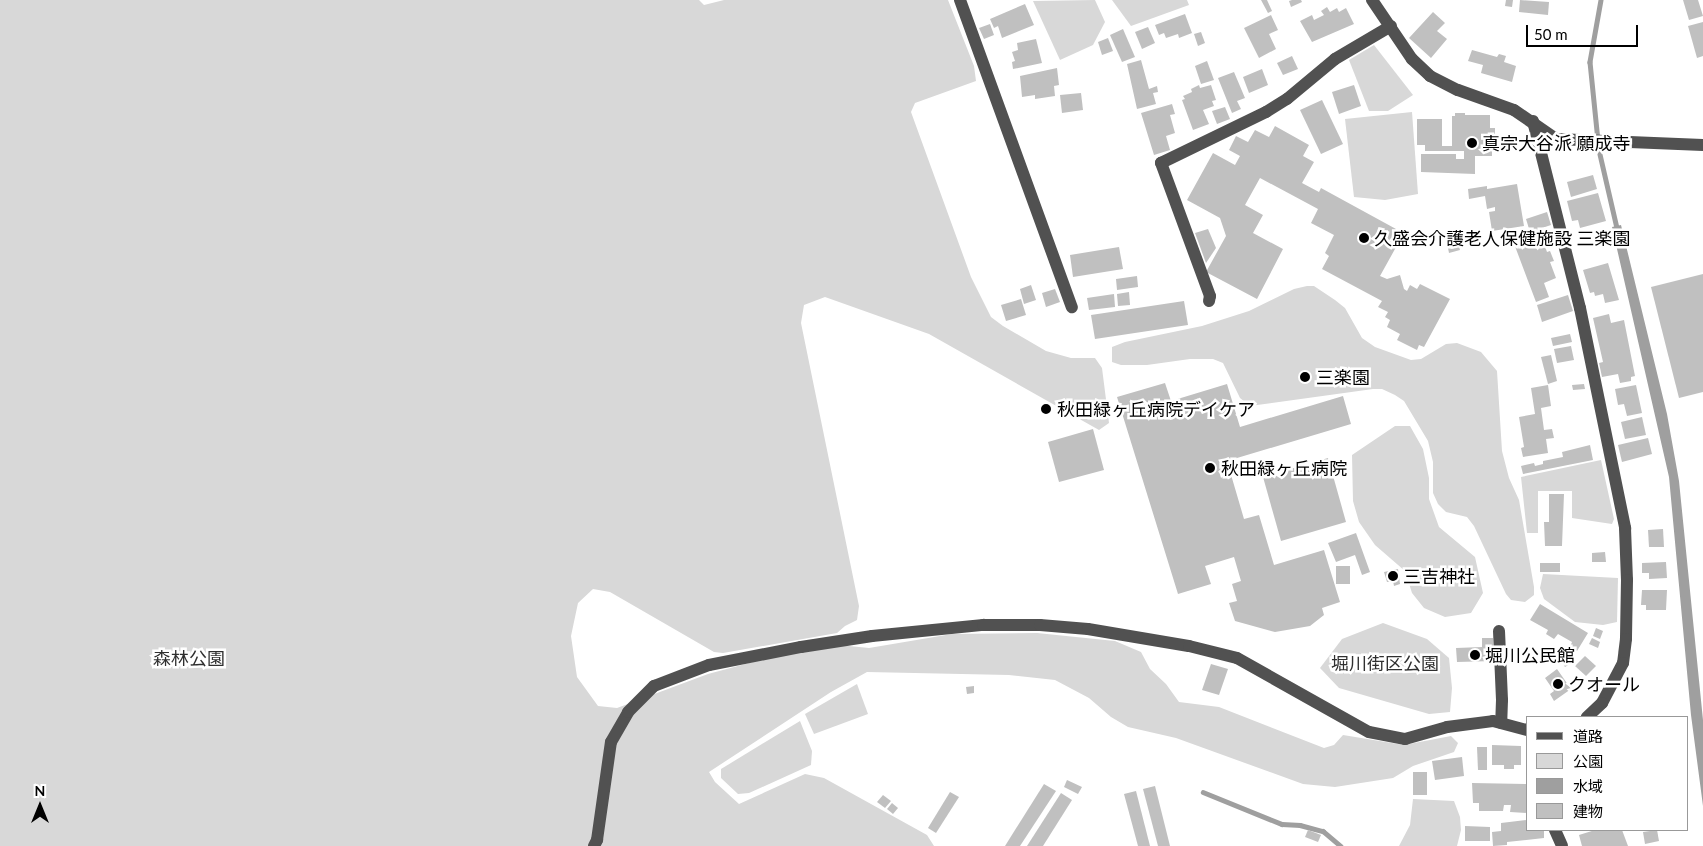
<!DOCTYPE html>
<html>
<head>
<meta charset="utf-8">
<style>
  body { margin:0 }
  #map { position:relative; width:1703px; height:846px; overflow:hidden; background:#fff; font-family:Lato,"Noto Sans JP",sans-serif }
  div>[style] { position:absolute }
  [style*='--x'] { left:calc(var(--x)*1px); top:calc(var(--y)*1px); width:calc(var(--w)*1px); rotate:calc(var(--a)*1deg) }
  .green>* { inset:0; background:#d8d8d8 }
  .water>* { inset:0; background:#9f9f9f }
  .stream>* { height:4.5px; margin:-2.25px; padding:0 2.25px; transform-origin:2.25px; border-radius:2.25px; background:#9f9f9f }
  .building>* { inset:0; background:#c0c0c0 }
  .minor>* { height:12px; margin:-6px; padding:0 6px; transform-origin:6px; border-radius:6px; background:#515151 }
  .dots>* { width:14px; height:14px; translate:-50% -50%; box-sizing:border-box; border:2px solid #fff; border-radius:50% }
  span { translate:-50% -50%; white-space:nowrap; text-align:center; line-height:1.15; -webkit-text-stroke:5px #fff; paint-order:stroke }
  .poi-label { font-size:18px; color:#000 }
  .left { translate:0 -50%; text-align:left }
  .park-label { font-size:18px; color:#2f2f2f }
  .legend { position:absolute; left:1526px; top:716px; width:162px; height:115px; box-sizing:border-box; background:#fff; border:1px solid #999; margin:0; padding:6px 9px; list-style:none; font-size:15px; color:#000 }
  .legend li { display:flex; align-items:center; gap:10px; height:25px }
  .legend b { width:25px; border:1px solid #999 }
  .north { position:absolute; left:15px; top:781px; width:50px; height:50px; -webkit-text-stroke:4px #fff; paint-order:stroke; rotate:0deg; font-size:14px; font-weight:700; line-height:20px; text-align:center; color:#000 }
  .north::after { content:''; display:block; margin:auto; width:18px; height:22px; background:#000; clip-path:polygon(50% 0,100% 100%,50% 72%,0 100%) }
  .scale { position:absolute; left:1526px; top:25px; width:112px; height:22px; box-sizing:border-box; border:2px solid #000; border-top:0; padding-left:6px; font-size:15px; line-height:18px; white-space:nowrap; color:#000; -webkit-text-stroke:4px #fff; paint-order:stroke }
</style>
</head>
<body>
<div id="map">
  <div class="green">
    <div style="clip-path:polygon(0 0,699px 0,704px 5px,724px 0,948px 0,974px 66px,976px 81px,915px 103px,911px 112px,971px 277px,991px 317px,1003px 326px,1046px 351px,1071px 358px,1095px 358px,1102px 368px,1109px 423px,1099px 430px,929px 334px,825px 297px,804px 305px,801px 323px,859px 606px,857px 620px,845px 626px,837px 633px,723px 653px,714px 652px,610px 592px,593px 589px,578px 603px,571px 636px,577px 677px,598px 706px,617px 708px,708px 674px,771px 657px,839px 645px,869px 648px,952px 634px,1037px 633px,1115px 641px,1141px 652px,1150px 669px,1166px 684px,1179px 702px,1219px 707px,1324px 748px,1334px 745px,1343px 735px,1404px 745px,1451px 736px,1458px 743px,1454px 752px,1413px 766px,1393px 778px,1335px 787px,1303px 784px,1176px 738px,1128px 727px,1111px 717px,1089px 698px,1055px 680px,1009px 675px,867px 672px,831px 692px,709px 772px,715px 782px,739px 804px,805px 774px,824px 778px,927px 835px,934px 846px,0 846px)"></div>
    <div style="clip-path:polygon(1095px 0,1105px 22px,1093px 45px,1060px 60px,1033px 1px)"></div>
    <div style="clip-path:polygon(1112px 0,1187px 0,1189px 5px,1131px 26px)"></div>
    <div style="clip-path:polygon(1374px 45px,1413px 95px,1388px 111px,1369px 111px,1349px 60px)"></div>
    <div style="clip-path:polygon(1412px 112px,1418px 194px,1385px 200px,1354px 197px,1345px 119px)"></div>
    <div style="clip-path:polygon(1307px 286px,1314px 286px,1335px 300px,1345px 308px,1362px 338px,1375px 347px,1411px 360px,1421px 359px,1446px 344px,1457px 343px,1481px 352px,1497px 371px,1502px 451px,1509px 478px,1519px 500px,1534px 587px,1534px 595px,1525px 602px,1511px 600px,1506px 594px,1474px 526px,1467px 517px,1446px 512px,1438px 504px,1433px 493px,1433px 462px,1428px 441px,1404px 401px,1395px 395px,1382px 389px,1373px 389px,1250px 406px,1240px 398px,1223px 363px,1213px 359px,1190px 359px,1147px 365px,1121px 365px,1112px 362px,1112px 347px,1125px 342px,1202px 326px,1249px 311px,1294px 289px)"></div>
    <div style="clip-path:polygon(1395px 426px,1410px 426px,1423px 449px,1429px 478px,1429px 499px,1439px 527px,1475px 557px,1483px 593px,1471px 613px,1445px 617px,1424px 608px,1412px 593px,1405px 571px,1375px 545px,1359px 522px,1353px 501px,1352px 455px)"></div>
    <div style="clip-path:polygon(1601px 460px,1614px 519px,1612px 524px,1572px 518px,1572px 491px,1538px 491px,1538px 533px,1527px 533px,1521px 477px)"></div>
    <div style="clip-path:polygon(1543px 574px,1618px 578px,1617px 622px,1603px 625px,1575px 622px,1544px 599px,1540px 588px)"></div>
    <div style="clip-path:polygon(1383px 623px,1427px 639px,1449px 658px,1452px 688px,1450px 712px,1429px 714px,1339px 688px,1320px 668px,1342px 639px)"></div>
    <div style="clip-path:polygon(857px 684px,868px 714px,814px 734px,805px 714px)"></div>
    <div style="clip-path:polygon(800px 721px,812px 751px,811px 765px,749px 793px,738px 794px,721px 778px,721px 769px)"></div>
    <div style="clip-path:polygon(1413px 799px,1454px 801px,1460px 817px,1461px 830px,1457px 846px,1399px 846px,1410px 825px)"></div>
  </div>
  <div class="water">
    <div style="clip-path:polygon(1621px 225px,1667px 414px,1679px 481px,1703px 720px,1703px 806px,1691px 715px,1669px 477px,1612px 227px)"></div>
  </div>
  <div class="stream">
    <div style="--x:1601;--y:0;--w:63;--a:100.1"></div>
    <div style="--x:1590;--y:62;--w:88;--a:84.2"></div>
    <div style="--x:1599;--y:150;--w:84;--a:77"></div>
    <div style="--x:1203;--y:792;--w:85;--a:22.1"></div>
    <div style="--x:1282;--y:824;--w:18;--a:3"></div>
    <div style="--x:1300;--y:825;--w:24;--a:15"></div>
    <div style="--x:1323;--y:831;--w:23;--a:40"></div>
  </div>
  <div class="building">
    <div style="clip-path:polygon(1261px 0,1267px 0,1272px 11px,1268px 13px)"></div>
    <div style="clip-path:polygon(1292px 0,1301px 0,1302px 2px,1291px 7px,1289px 1px)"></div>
    <div style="clip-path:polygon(1506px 0,1513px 0,1512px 7px,1505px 6px)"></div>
    <div style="clip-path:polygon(1520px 0,1549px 2px,1548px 15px,1519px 12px)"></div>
    <div style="clip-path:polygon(1683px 0,1698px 0,1703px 16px,1689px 20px)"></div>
    <div style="clip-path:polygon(1025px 4px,1034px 25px,1002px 38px,998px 26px,994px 28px,990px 19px)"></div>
    <div style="clip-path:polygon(1327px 7px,1330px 12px,1337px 8px,1339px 12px,1346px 8px,1354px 24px,1312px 42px,1300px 21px,1312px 15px,1314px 20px,1324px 15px,1321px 11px)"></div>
    <div style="clip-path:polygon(1433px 12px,1445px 23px,1437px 31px,1447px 39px,1431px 58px,1409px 38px)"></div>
    <div style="clip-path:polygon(1185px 14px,1192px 33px,1179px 38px,1178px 34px,1166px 38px,1164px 33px,1159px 35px,1155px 25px)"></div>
    <div style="clip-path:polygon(1271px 15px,1278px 30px,1269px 34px,1276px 49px,1259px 58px,1244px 28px)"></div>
    <div style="clip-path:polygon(1703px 22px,1703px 56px,1697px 58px,1688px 26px)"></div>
    <div style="clip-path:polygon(990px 24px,994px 35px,984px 39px,979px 28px)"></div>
    <div style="clip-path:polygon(1148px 27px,1155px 43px,1142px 49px,1135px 32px)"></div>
    <div style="clip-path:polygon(1123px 29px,1135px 57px,1122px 62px,1110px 35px)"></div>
    <div style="clip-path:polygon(1201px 32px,1205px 43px,1198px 46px,1194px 34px)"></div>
    <div style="clip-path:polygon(1108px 38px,1113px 51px,1102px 55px,1098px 42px)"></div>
    <div style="clip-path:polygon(1036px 39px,1042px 63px,1013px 69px,1012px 62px,1015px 61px,1012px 52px,1018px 50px,1017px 43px)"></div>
    <div style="clip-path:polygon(1472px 50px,1497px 57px,1499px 54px,1506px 56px,1504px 62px,1516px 66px,1512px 82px,1481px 73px,1483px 65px,1468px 61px)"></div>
    <div style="clip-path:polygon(1292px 56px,1298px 69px,1283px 75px,1277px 63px)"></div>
    <div style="clip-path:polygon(1141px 60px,1149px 89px,1157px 86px,1158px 92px,1153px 93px,1156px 104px,1137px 109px,1127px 64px)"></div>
    <div style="clip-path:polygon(1207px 61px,1214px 80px,1201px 84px,1195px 66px)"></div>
    <div style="clip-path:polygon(1057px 68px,1059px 85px,1054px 86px,1055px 96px,1035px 99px,1035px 95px,1022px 97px,1020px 76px)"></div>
    <div style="clip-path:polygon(1262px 69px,1268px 85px,1249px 93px,1243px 77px)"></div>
    <div style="clip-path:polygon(1234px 72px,1245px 98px,1237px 101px,1241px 109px,1232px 113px,1218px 78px)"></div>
    <div style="clip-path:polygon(1199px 85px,1200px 88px,1211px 85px,1216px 100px,1212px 101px,1214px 106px,1203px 110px,1209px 124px,1193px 130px,1182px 100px,1185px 99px,1183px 96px,1192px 92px,1191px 89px)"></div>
    <div style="clip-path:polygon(1354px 85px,1361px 106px,1339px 114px,1332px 92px)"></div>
    <div style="clip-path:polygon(1081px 93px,1083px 110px,1062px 113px,1060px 95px)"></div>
    <div style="clip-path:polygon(1322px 100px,1343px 144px,1321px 154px,1300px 110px)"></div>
    <div style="clip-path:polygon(1172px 104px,1175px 114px,1170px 115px,1175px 133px,1166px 136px,1170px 150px,1154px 155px,1141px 113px)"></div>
    <div style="clip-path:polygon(1225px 107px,1230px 119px,1217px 124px,1212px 111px)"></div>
    <div style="clip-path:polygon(1455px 113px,1465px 113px,1465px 115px,1490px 115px,1490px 128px,1495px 128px,1495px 142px,1492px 142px,1492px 156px,1475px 156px,1475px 174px,1421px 172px,1421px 154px,1456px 154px,1456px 159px,1464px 159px,1464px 151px,1425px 151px,1425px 145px,1417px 145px,1417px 119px,1442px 119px,1442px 146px,1452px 146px,1452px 116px,1455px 116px)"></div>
    <div style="clip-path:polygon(1275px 126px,1309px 145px,1303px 156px,1314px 162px,1302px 183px,1319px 192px,1321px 188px,1396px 229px,1392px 236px,1400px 240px,1380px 276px,1387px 279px,1400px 275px,1404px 289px,1407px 291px,1410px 285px,1417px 289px,1420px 284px,1450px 299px,1424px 347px,1419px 345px,1417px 350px,1397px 340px,1400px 334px,1387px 327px,1390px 320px,1385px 317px,1388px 312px,1378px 307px,1382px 301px,1322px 269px,1329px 256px,1325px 253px,1334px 235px,1311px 223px,1318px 209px,1260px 178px,1245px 205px,1263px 215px,1253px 233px,1283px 249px,1257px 299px,1206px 272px,1226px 236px,1220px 218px,1187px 200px,1213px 153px,1235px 165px,1240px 156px,1229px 150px,1236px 136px,1248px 142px,1255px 130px,1269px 137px)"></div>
    <div style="clip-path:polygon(1593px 175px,1597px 189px,1571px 197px,1567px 182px)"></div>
    <div style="clip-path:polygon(1517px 184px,1524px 226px,1492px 231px,1489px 212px,1495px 211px,1495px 207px,1487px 209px,1485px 196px,1469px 199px,1468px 189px,1487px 186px,1487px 189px)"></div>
    <div style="clip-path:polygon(1598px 193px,1606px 221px,1580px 228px,1578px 220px,1572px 221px,1567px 201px)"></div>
    <div style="clip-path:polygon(1547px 212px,1551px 225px,1530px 232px,1526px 219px)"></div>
    <div style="clip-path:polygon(1208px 229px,1216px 248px,1206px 263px,1195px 233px)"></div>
    <div style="clip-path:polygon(1540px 232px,1547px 252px,1550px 251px,1554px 261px,1550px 262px,1556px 278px,1544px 283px,1549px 297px,1536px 302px,1513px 241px)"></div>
    <div style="clip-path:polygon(1457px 240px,1460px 250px,1449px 253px,1447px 243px)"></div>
    <div style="clip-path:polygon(1119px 247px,1123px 269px,1073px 277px,1070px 255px)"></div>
    <div style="clip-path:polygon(1608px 263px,1619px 300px,1605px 303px,1603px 294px,1595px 296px,1594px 292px,1590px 293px,1583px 270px)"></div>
    <div style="clip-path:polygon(1703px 274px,1703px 392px,1679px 398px,1651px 287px)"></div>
    <div style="clip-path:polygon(1137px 276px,1138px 287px,1117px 290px,1116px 279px)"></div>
    <div style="clip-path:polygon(1031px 285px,1036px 300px,1024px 304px,1020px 289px)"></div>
    <div style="clip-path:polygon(1055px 289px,1060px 302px,1046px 307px,1042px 293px)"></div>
    <div style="clip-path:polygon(1129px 292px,1130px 305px,1118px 306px,1117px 294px)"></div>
    <div style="clip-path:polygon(1114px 294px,1115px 307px,1089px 310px,1087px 298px)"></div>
    <div style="clip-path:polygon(1568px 295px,1573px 311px,1542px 322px,1537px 305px)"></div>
    <div style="clip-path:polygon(1021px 299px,1026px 315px,1006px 321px,1001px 305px)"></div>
    <div style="clip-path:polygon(1184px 301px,1188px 325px,1095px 339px,1091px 315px)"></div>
    <div style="clip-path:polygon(1609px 314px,1611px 323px,1624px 320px,1635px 376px,1631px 377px,1631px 381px,1620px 383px,1618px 374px,1602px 377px,1599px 363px,1603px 362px,1593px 318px)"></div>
    <div style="clip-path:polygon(1570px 334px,1572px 342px,1553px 346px,1551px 338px)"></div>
    <div style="clip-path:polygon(1571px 346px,1574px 360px,1557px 363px,1554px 349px)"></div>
    <div style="clip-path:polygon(1551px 355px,1557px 381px,1548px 384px,1541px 357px)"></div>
    <div style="clip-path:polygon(1165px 383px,1171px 401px,1227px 384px,1240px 427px,1343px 396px,1351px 424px,1227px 461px,1244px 519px,1259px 515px,1274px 565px,1324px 550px,1340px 602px,1322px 608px,1324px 615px,1310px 626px,1275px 632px,1235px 621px,1229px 603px,1237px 601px,1232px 584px,1241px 581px,1234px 557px,1205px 566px,1211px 584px,1178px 594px,1117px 397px)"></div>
    <div style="clip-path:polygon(1584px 384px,1585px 389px,1573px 390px,1572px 385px)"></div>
    <div style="clip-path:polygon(1548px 385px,1551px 406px,1541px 408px,1544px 430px,1552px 429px,1554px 438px,1546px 439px,1548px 453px,1523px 457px,1521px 448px,1524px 447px,1519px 417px,1535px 414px,1531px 388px)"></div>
    <div style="clip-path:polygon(1636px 385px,1642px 413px,1627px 416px,1624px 404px,1618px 405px,1615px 389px)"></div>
    <div style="clip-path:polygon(1642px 417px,1646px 435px,1625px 439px,1621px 422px)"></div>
    <div style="clip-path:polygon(1093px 429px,1104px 470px,1059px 482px,1048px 442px)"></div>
    <div style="clip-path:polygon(1648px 438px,1652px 454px,1622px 462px,1618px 445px)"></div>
    <div style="clip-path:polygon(1590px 445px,1593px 460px,1523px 474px,1521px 466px,1534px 463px,1535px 466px,1543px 464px,1543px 461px,1563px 457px,1562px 452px)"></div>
    <div style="clip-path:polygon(1328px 458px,1346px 522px,1281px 541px,1263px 477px)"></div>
    <div style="clip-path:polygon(1549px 494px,1564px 494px,1562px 546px,1545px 546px,1544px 522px,1549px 522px)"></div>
    <div style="clip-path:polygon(1663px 529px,1664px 547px,1649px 547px,1648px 530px)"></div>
    <div style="clip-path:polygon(1356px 533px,1370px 572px,1362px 575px,1355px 555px,1336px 562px,1328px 543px)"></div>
    <div style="clip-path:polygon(1605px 552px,1606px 562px,1592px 562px,1592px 553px)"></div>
    <div style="clip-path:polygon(1666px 562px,1667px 578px,1649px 579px,1649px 573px,1642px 573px,1642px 563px)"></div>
    <div style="clip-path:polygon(1540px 563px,1560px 563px,1560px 572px,1540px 572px)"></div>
    <div style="clip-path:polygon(1336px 566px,1350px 566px,1350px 584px,1336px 584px)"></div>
    <div style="clip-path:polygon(1398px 569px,1400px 584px,1394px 586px,1393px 581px,1387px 582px,1384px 572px)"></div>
    <div style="clip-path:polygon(1642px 590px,1667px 590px,1666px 610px,1646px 610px,1646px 605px,1641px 605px)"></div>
    <div style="clip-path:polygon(1540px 604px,1588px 633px,1577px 651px,1570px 647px,1572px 642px,1558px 634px,1554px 639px,1546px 634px,1548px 630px,1530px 620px)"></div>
    <div style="clip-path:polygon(1596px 628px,1603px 631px,1600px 639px,1593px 636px)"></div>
    <div style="clip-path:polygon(1482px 638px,1493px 638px,1494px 661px,1457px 662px,1456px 648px,1482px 647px)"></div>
    <div style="clip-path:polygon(1592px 638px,1600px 642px,1598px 648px,1589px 644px)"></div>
    <div style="clip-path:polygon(1566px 649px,1573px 662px,1565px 667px,1557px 654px)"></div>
    <div style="clip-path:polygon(1585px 656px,1596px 666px,1586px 676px,1575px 666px)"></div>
    <div style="clip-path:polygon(1211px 664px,1228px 669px,1219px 695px,1202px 690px)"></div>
    <div style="clip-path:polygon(1557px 669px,1571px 689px,1554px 701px,1550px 694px,1554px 691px,1545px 678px)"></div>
    <div style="clip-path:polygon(974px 686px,974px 693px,967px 694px,966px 687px)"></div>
    <div style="clip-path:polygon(1492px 745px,1521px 746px,1521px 765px,1514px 765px,1514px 769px,1504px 769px,1504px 765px,1492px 765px)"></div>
    <div style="clip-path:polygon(1477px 747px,1487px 747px,1487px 770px,1478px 770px)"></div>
    <div style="clip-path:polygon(1462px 757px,1464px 776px,1435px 780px,1432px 761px)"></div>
    <div style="clip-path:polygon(1413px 772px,1427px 772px,1427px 795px,1413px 795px)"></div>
    <div style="clip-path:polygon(1067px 780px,1082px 787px,1078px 794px,1064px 787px)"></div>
    <div style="clip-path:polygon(1472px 783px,1526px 784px,1527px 813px,1510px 812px,1511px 805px,1504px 805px,1503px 811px,1479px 811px,1479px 803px,1473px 803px)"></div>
    <div style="clip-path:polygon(1044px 784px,1056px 791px,1020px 846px,1005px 846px)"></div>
    <div style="clip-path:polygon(1155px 786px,1170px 846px,1158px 846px,1143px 789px)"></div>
    <div style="clip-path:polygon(1136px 791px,1150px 846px,1138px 846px,1124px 794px)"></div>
    <div style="clip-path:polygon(950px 792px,959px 797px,936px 833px,928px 828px)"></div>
    <div style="clip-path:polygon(1061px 793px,1072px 800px,1043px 846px,1027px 846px)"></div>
    <div style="clip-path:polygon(883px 795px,891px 801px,885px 808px,877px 802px)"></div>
    <div style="clip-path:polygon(892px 803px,898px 808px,893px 814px,887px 809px)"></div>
    <div style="clip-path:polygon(1527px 820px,1527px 830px,1544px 830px,1544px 838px,1507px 842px,1507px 845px,1493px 846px,1492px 832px,1501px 831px,1501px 823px)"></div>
    <div style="clip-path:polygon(1465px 826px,1490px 827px,1490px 841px,1465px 841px)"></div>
    <div style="clip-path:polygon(1308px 830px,1321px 835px,1318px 842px,1305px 837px)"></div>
    <div style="clip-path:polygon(1595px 830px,1622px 830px,1628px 846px,1582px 846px,1579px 835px)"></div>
    <div style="clip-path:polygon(1657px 830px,1659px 841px,1645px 844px,1643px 832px)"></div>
  </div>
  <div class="minor">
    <div style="--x:960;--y:0;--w:327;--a:70"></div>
    <div style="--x:1372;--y:0;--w:71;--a:55.9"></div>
    <div style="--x:1412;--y:59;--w:25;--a:43"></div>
    <div style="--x:1430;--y:76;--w:31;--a:27"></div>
    <div style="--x:1458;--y:90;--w:59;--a:19.7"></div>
    <div style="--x:1514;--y:110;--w:51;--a:34.6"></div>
    <div style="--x:1556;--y:139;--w:147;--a:2.3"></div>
    <div style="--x:1533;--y:121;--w:193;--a:75.9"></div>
    <div style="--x:1580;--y:308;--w:225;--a:78.4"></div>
    <div style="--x:1625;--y:528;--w:52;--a:87.8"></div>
    <div style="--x:1627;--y:580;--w:59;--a:91"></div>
    <div style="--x:1626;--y:639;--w:24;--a:97"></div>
    <div style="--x:1623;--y:663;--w:45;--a:117.7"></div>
    <div style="--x:1602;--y:703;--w:21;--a:137"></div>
    <div style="--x:1209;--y:301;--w:5;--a:-79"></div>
    <div style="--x:1210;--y:296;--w:142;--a:-110.2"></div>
    <div style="--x:1161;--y:163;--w:117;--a:-25.9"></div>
    <div style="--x:1266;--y:112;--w:25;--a:-32"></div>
    <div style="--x:1287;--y:99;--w:62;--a:-39.8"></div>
    <div style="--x:1335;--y:59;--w:65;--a:-30.5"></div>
    <div style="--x:1499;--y:631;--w:69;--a:87.5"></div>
    <div style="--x:1502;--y:700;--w:23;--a:92"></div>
    <div style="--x:1555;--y:830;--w:17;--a:66"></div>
    <div style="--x:594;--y:846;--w:7;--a:-63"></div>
    <div style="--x:597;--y:840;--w:99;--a:-81.9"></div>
    <div style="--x:611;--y:742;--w:34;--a:-60"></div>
    <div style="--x:628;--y:712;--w:37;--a:-45"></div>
    <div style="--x:654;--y:686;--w:59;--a:-20.9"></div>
    <div style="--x:709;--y:665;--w:94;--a:-11.1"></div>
    <div style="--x:801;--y:647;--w:72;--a:-8.8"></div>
    <div style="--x:872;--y:636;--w:112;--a:-5.7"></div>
    <div style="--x:983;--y:625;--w:57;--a:0"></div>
    <div style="--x:1040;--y:625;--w:48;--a:4.8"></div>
    <div style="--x:1088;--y:629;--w:102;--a:9.6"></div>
    <div style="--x:1189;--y:646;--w:49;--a:14"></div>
    <div style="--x:1237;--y:658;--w:151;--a:29.3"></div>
    <div style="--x:1369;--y:732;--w:37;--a:11"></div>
    <div style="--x:1405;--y:739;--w:44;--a:-15.9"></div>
    <div style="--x:1447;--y:727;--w:46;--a:-7.4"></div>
    <div style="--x:1493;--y:721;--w:35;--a:15"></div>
  </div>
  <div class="dots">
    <div style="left:1472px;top:143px;background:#000"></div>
    <div style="left:1364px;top:238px;background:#000"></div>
    <div style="left:1305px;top:377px;background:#000"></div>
    <div style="left:1046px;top:409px;background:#000"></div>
    <div style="left:1210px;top:468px;background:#000"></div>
    <div style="left:1393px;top:576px;background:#000"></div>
    <div style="left:1475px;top:655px;background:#000"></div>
    <div style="left:1558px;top:684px;background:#000"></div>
  </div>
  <div class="poi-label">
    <span class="left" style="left:1482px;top:143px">真宗大谷派 願成寺</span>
    <span class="left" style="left:1374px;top:238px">久盛会介護老人保健施設 三楽園</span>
    <span class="left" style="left:1316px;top:377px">三楽園</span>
    <span class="left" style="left:1057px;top:409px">秋田緑ヶ丘病院デイケア</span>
    <span class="left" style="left:1221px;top:468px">秋田緑ヶ丘病院</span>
    <span class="left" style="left:1403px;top:576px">三吉神社</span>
    <span class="left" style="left:1485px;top:655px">堀川公民館</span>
    <span class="left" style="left:1568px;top:684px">クオール</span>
  </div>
  <div class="park-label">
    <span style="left:189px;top:658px">森林公園</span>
    <span style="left:1385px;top:663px">堀川街区公園</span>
  </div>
  <ul class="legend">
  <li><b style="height:6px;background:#515151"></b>道路</li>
  <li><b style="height:14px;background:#d8d8d8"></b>公園</li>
  <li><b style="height:14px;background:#9f9f9f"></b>水域</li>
  <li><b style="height:14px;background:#c0c0c0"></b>建物</li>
  </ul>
  <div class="north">N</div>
  <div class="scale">50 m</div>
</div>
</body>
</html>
